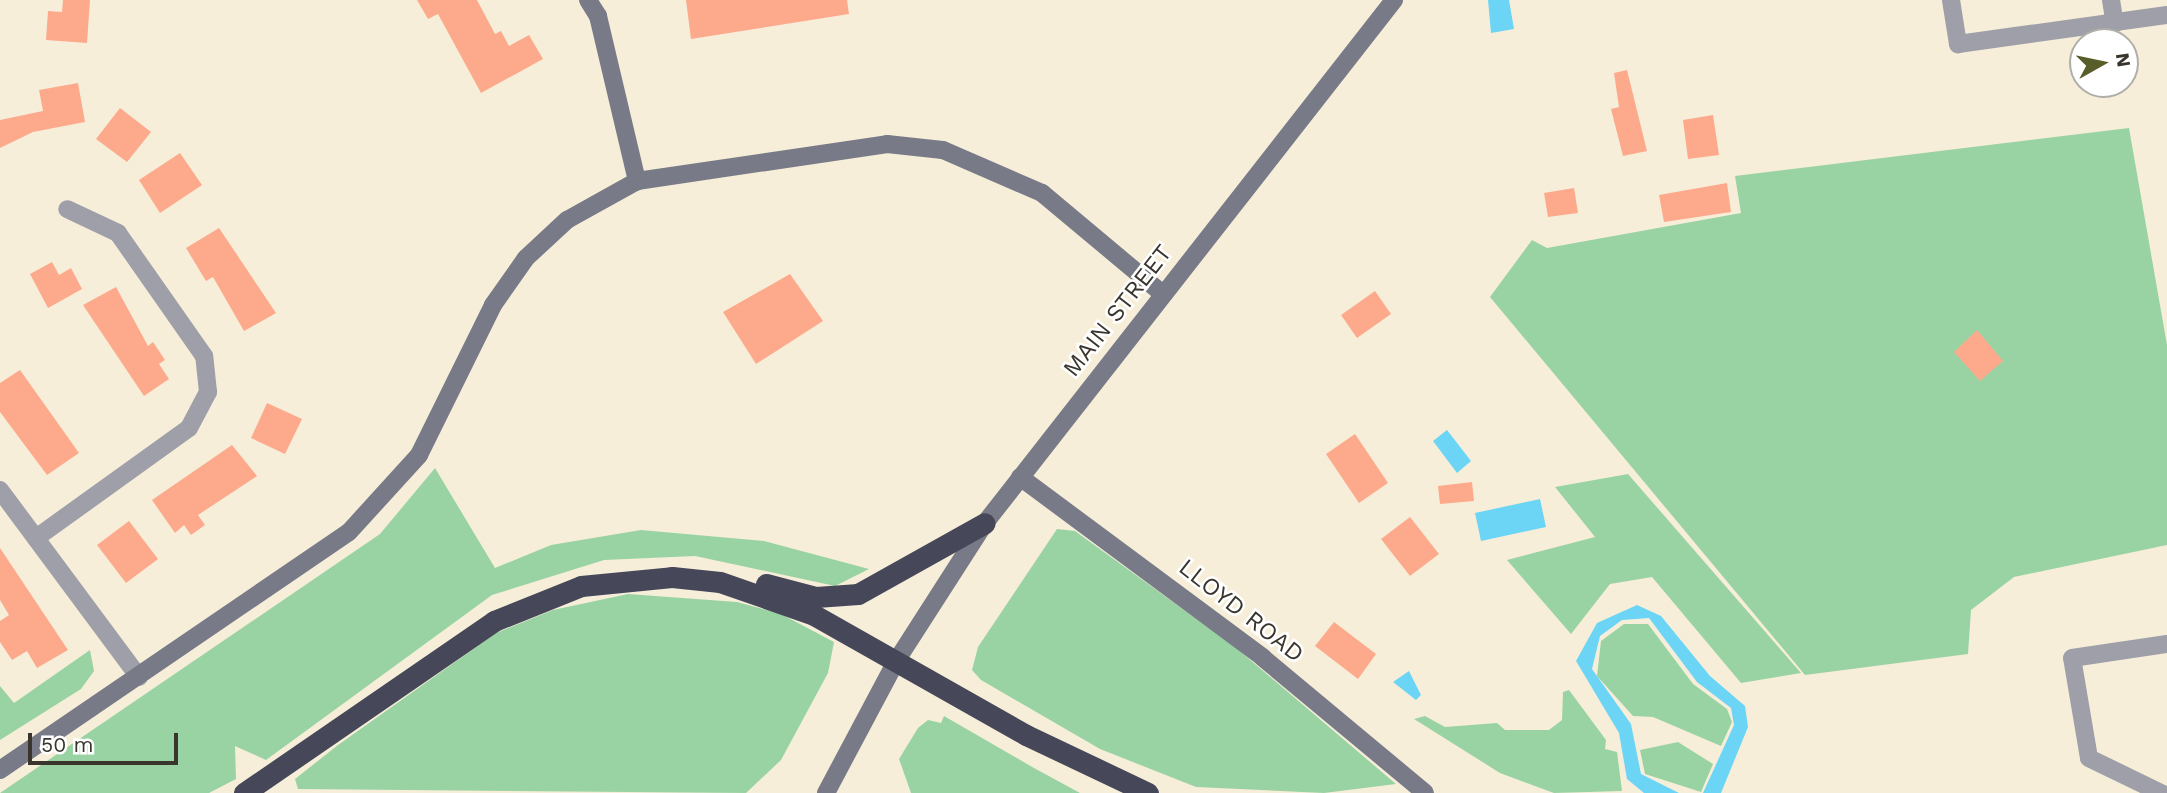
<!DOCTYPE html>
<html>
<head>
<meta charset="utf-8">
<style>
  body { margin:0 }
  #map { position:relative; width:2167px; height:793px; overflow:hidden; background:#f6eed9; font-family:"Work Sans",sans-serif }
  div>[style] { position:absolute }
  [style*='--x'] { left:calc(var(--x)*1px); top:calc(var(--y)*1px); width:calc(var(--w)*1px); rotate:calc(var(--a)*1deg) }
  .green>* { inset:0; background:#9ad3a3 }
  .water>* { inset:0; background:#6cd5f5 }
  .building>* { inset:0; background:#fdaa8c }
  .street>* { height:18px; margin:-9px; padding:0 9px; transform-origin:9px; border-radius:9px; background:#9e9fa8 }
  .secondary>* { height:18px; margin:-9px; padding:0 9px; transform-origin:9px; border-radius:9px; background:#787a87 }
  .highway>* { height:21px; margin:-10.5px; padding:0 10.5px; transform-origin:10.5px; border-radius:10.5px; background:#46485a }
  span { translate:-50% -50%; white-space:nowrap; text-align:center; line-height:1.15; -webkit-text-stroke:5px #fff; paint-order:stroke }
  .street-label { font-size:24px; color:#39352d }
  .north { position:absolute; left:2069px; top:28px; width:70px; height:70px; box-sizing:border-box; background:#fff; border:2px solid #b0aeab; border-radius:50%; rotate:81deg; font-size:19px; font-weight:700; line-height:28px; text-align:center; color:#39352d }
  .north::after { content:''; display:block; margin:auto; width:24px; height:32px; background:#595d2a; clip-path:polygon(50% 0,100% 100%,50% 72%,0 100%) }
  .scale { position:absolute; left:28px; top:733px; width:150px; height:32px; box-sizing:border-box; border:4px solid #39352d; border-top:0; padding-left:9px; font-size:21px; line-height:24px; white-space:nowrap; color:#39352d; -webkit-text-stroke:5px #fff; paint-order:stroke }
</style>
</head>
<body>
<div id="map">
  <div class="green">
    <div style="clip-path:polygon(2129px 128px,2167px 345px,2167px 545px,2014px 577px,1971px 610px,1968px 654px,1805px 675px,1490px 297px,1532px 240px,1547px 248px,1741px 213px,1735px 176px)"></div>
    <div style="clip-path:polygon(435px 468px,495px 568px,551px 545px,641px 530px,764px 541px,869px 569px,835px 586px,695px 556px,604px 560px,492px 595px,266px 760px,235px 746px,236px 779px,209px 793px,0 793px,380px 534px)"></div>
    <div style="clip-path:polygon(1628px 474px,1801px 673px,1741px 683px,1652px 577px,1610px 584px,1571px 634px,1507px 560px,1595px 537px,1555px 487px)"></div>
    <div style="clip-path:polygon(1057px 529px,1075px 531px,1235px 647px,1396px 784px,1324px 793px,1196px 787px,1100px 749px,981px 680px,972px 670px,978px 647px)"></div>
    <div style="clip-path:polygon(628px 594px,737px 602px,781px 614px,834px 642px,828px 673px,781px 760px,746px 793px,298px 789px,295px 779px,338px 745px,496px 633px,553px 610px)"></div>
    <div style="clip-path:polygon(1624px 624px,1648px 624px,1693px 684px,1727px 709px,1732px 722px,1721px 746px,1653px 717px,1633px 716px,1597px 676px,1601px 641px)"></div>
    <div style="clip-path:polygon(90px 650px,94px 671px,81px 689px,0 740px,0 686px,14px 703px)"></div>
    <div style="clip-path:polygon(1569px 690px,1606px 740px,1605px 749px,1617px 752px,1622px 791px,1554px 793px,1500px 773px,1414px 719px,1425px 716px,1445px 727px,1497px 723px,1505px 730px,1549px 730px,1562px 720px,1563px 692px)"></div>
    <div style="clip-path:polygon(944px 716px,1034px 768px,1080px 793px,911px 793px,899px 759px,918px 728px,928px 720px,941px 723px)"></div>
    <div style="clip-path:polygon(1678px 742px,1713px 764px,1701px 792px,1645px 774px,1640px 750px)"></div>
  </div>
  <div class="water">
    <div style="clip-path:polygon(1488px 0,1509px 0,1514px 29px,1491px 33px)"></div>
    <div style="clip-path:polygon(1447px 430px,1471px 461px,1457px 473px,1433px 441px)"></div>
    <div style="clip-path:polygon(1540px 499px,1546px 527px,1481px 541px,1475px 513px)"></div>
    <div style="clip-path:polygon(1637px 605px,1661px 616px,1710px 676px,1745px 706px,1748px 727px,1721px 793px,1703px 793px,1734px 725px,1731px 708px,1697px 682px,1649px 618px,1622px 620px,1600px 636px,1592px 669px,1631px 724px,1641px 774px,1679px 793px,1644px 793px,1627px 779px,1619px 733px,1576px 661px,1597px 623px)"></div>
    <div style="clip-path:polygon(1409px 671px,1421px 695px,1416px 700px,1393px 682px)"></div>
  </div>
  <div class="building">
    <div style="clip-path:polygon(63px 0,90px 0,87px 43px,46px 40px,48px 11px,62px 12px)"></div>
    <div style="clip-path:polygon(417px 0,477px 0,495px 34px,501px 31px,509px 46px,529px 35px,543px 59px,481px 93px,438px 14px,428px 19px)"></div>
    <div style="clip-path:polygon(686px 0,847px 0,849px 14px,691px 39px)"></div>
    <div style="clip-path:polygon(1627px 70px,1647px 151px,1623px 156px,1611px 109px,1619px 107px,1614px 73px)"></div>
    <div style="clip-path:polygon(78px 83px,85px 122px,33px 132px,0 148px,0 120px,43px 111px,39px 90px)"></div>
    <div style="clip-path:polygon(120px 108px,151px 132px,127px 162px,96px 139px)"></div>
    <div style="clip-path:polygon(1713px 115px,1719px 155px,1688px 159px,1683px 120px)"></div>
    <div style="clip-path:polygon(180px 153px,202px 185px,160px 213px,139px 180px)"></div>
    <div style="clip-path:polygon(1727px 183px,1731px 212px,1664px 222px,1659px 195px)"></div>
    <div style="clip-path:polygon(1574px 188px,1578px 213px,1548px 217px,1544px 193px)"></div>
    <div style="clip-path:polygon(219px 228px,276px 313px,244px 331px,213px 277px,206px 281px,186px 248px)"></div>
    <div style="clip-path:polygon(52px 262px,59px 275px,71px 268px,82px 289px,48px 308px,30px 274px)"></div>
    <div style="clip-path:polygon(790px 274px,823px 321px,756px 364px,723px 312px)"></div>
    <div style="clip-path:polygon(116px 287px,148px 346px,153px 342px,165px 360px,159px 364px,169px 379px,144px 396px,83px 305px)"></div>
    <div style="clip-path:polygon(1375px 291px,1391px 314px,1357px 338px,1341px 315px)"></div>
    <div style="clip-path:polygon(1977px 330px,2003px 361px,1980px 381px,1954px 352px)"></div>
    <div style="clip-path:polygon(20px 370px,79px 453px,47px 475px,0 412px,0 383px)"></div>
    <div style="clip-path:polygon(267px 403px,302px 419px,285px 454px,251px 438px)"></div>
    <div style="clip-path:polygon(1355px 434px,1388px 483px,1359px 503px,1326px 454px)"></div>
    <div style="clip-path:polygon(232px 445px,257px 476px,198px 515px,205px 525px,191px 535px,184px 525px,175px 533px,152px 500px)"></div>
    <div style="clip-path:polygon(1472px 482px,1474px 501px,1440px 504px,1438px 486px)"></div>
    <div style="clip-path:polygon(1410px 517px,1439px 554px,1410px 576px,1381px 539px)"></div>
    <div style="clip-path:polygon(129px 521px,158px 559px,126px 583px,97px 545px)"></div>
    <div style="clip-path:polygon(0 548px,68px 650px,37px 668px,27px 651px,12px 660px,0 642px,0 621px,9px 615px,0 600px)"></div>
    <div style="clip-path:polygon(1334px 622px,1376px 654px,1358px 679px,1315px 646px)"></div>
  </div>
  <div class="street">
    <div style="--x:1951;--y:0;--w:45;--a:81"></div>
    <div style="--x:1958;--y:44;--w:211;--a:-7.9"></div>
    <div style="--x:2111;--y:0;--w:24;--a:81"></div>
    <div style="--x:0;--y:490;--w:233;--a:53.4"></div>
    <div style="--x:36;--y:538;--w:188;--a:-35.7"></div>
    <div style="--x:189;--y:428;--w:41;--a:-62.2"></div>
    <div style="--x:208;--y:392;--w:36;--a:-96"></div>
    <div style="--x:204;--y:356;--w:150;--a:-125"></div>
    <div style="--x:118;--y:233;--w:56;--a:-154.8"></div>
    <div style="--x:2161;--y:793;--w:80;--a:-154.1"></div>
    <div style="--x:2089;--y:758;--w:101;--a:-99.6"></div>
    <div style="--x:2072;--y:658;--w:96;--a:-8.4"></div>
  </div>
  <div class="secondary">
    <div style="--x:588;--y:0;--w:19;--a:58"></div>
    <div style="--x:598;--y:16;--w:170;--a:76.7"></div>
    <div style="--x:1020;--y:477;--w:302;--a:36.6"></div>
    <div style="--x:1262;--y:657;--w:212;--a:39.8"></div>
    <div style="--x:0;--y:770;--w:422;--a:-34.3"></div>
    <div style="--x:349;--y:532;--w:104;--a:-47.7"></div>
    <div style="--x:419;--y:455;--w:167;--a:-63.7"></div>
    <div style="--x:493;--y:305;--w:57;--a:-54.9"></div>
    <div style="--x:526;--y:258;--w:56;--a:-42.8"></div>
    <div style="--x:567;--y:220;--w:80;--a:-29.1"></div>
    <div style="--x:637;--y:181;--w:253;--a:-8.4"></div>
    <div style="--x:887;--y:144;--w:56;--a:6.1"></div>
    <div style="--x:943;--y:150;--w:108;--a:23.5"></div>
    <div style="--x:1042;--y:193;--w:158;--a:39.9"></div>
    <div style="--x:826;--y:793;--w:147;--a:-62"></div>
    <div style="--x:895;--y:663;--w:166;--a:-57.3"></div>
    <div style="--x:985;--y:523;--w:664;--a:-51.97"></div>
  </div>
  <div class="highway">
    <div style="--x:766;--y:584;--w:52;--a:14.6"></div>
    <div style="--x:816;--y:597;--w:42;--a:-4.1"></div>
    <div style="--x:858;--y:594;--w:145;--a:-29.2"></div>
    <div style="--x:244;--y:793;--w:303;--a:-34.5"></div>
    <div style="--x:494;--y:621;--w:94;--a:-21.9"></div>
    <div style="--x:581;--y:586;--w:91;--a:-5.6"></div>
    <div style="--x:672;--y:577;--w:48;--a:5.9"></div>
    <div style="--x:720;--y:582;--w:100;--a:19.3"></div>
    <div style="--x:814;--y:615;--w:244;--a:29.5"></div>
    <div style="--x:1026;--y:735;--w:135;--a:25.4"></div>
  </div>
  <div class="street-label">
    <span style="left:1118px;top:311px;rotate:-52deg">MAIN STREET</span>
    <span style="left:1241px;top:611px;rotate:38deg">LLOYD ROAD</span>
  </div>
  <div class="north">N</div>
  <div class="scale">50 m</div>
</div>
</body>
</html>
